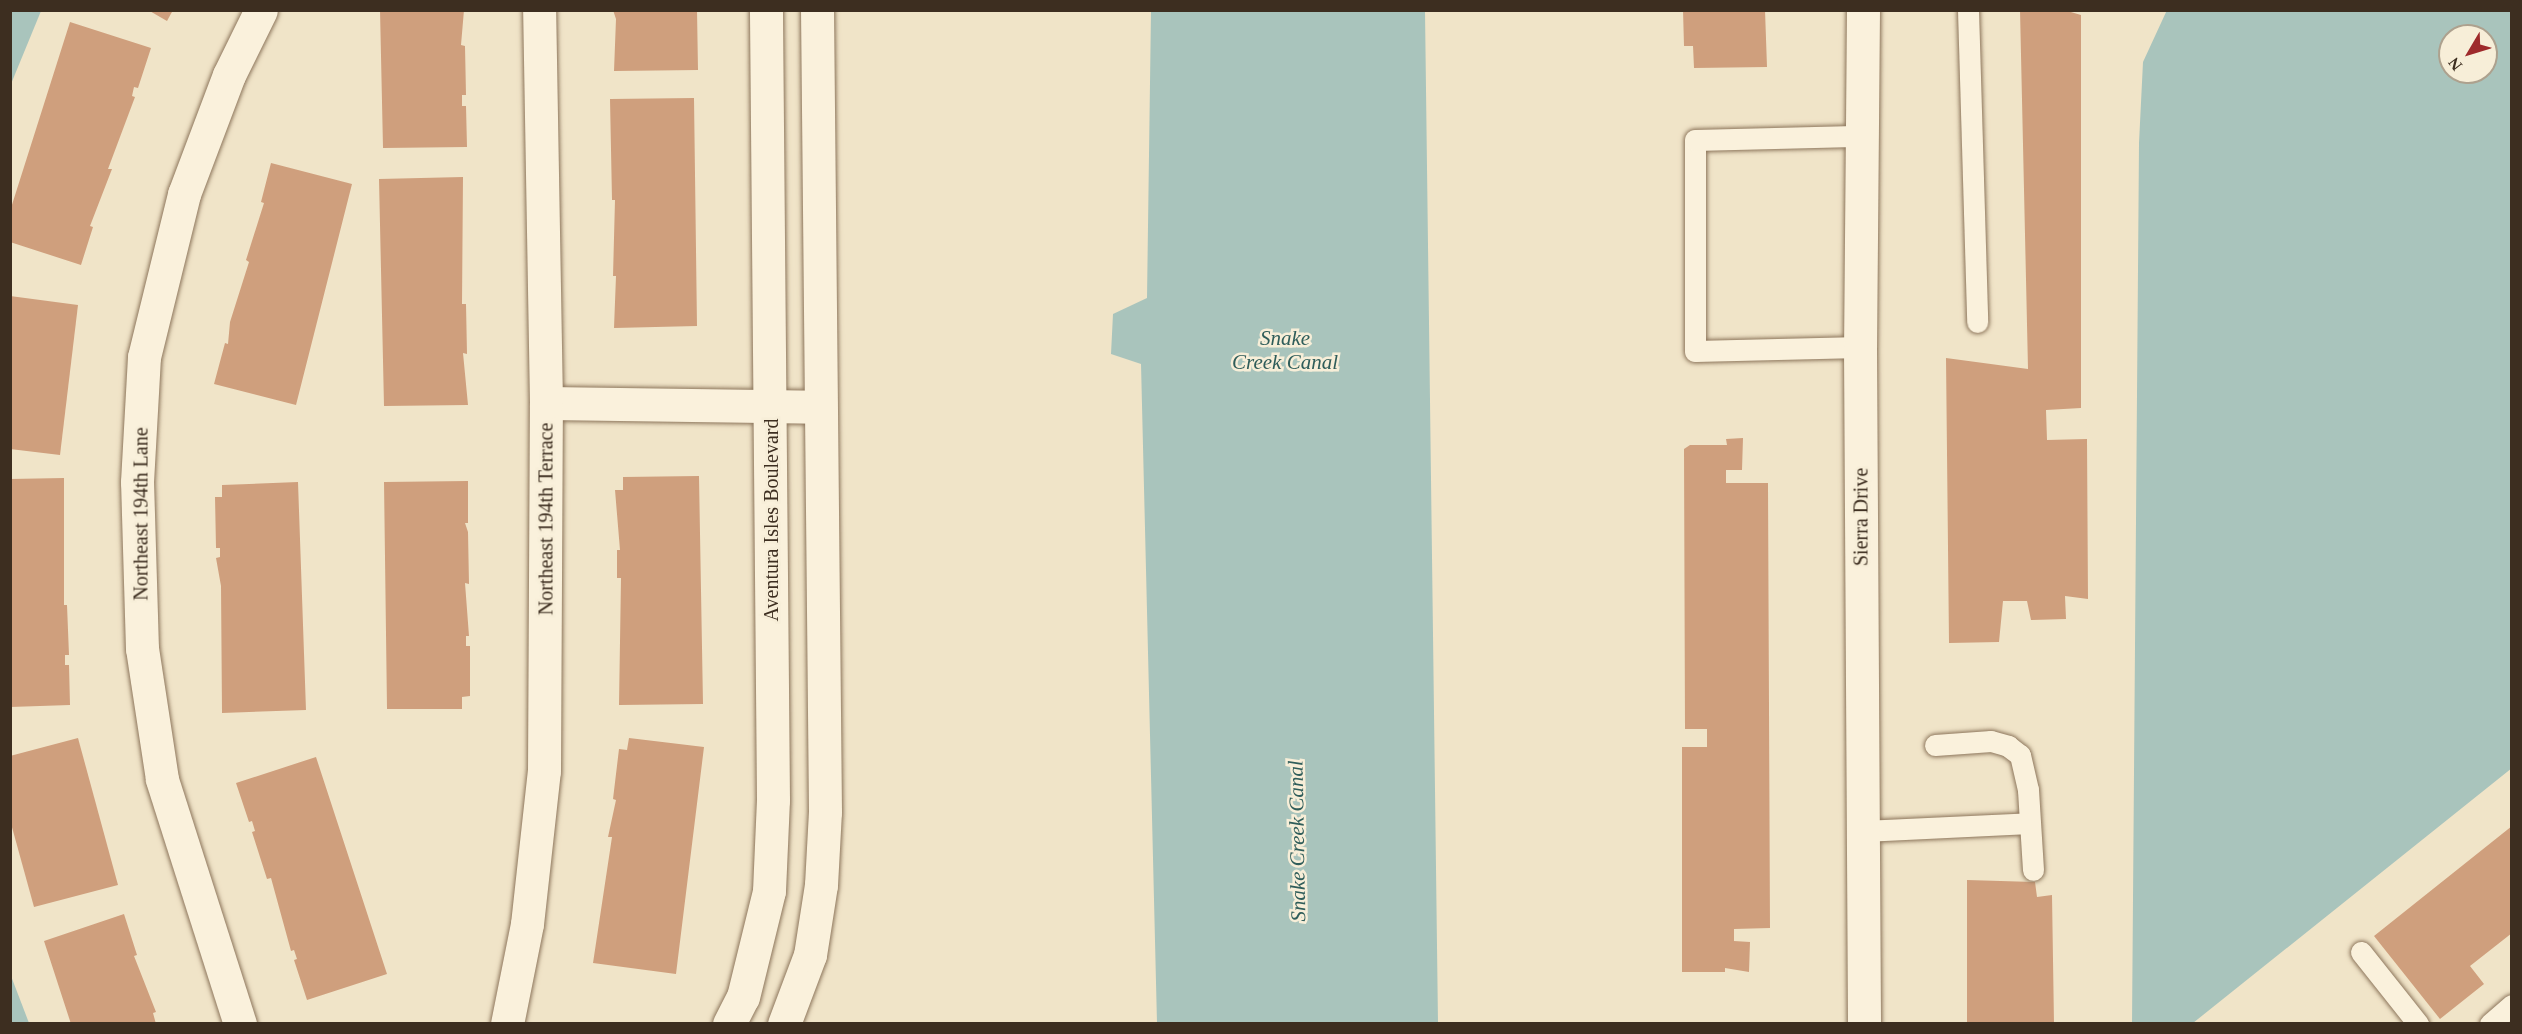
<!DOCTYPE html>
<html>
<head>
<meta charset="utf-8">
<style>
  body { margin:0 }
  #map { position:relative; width:2522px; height:1034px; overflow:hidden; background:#f0e4c8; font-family:Georgia,serif }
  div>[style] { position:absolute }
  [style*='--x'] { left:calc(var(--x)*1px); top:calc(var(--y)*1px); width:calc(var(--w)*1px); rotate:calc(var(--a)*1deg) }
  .water>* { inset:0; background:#a9c4bc }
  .building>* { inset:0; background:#cf9f7d }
  .roads { filter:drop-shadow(0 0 2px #8d765c) drop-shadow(0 0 2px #8d765c) }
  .lane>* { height:21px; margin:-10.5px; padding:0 10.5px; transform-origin:10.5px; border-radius:10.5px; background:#faf1dc }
  .street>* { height:33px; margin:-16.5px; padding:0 16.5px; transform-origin:16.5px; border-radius:16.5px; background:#faf1dc }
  span { translate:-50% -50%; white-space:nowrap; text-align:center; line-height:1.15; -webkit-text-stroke:5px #f7eed8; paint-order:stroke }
  .street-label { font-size:20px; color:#3d2e20 }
  .water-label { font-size:21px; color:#2f5d5a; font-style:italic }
  .frame { position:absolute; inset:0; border:12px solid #3d2e20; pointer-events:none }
  .north { position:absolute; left:2438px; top:24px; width:60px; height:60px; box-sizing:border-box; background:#f7eed8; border:2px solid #ada18e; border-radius:50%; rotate:232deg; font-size:16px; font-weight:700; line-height:24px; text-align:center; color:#3d2e20 }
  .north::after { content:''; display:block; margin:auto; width:21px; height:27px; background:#9e2a2b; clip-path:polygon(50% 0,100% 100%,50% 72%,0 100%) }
</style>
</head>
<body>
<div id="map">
  <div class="water">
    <div style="clip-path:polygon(11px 10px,41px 11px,11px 84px,10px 11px)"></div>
    <div style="clip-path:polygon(evenodd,2167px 10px,2511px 11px,2512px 768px,2193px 1023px,2132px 1024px,2139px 143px,2143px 62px,2167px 10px,2450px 36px,2486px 36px,2486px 72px,2450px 72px,2450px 36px)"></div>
    <div style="clip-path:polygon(1151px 11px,1425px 11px,1438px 1023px,1157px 1023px,1141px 364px,1111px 354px,1113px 314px,1147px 298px)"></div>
    <div style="clip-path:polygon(10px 976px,11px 976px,29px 1023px,11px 1023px)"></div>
  </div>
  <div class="building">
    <div style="clip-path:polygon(148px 10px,173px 10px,167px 21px)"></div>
    <div style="clip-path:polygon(380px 10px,464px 10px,461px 45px,465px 46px,466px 95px,462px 95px,462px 106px,466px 106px,467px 147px,383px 148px)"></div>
    <div style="clip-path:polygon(613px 10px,697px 10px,698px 70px,614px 71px,616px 19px)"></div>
    <div style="clip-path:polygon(1683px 10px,1765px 10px,1767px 67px,1694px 68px,1693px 46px,1684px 46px)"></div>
    <div style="clip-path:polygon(2020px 10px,2064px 10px,2081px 15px,2081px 408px,2046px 410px,2047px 440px,2087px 439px,2088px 599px,2065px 596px,2066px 619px,2031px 620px,2027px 601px,2003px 601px,1999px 642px,1949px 643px,1946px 358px,2028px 369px)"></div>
    <div style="clip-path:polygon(70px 22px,151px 48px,138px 88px,134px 87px,132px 96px,135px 97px,108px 169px,112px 169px,90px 226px,93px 227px,81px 265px,10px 242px,10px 211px)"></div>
    <div style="clip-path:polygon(694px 98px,697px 326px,614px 328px,616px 276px,613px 276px,615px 200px,612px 200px,610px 99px)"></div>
    <div style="clip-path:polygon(271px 163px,352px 184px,296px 405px,214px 384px,225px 343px,228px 344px,230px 322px,249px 262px,246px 260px,264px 203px,261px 202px)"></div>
    <div style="clip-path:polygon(463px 177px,462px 304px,466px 304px,467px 354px,463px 353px,468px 405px,384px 406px,379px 179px)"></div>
    <div style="clip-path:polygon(10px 296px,78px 305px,60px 455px,10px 449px)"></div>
    <div style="clip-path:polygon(1743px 438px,1742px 470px,1726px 470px,1726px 483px,1768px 483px,1770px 928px,1734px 929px,1734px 941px,1750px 942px,1749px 972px,1725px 968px,1725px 972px,1682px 972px,1682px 747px,1707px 747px,1707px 729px,1685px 729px,1684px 449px,1690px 445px,1727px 445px,1726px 439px)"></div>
    <div style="clip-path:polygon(699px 476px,703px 704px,619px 705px,621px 578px,617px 578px,617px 550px,620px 550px,615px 490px,623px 490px,623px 477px)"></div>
    <div style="clip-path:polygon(64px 478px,64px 605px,67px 605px,69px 655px,65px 655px,65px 665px,69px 665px,70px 705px,10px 707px,10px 479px)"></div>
    <div style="clip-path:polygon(468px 481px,468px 523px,465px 523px,468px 532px,469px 584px,465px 583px,469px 636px,466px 636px,466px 646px,470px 646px,470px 696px,462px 697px,462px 709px,387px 709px,384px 482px)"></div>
    <div style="clip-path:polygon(298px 482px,306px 710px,222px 713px,221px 586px,216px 558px,220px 557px,220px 548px,216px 548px,215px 497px,222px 497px,222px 485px)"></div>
    <div style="clip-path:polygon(78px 738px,118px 885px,34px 907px,10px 820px,10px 756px)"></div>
    <div style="clip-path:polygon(629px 738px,704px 747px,676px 974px,593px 963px,612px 837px,608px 837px,616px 800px,613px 799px,619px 749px,627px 750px)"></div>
    <div style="clip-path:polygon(316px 757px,387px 974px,307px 1000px,294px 960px,297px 959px,294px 950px,291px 951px,271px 878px,267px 879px,252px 832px,255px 831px,252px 821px,249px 822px,236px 783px)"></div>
    <div style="clip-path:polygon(2512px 826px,2512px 933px,2470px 966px,2484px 984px,2440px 1019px,2374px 936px)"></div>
    <div style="clip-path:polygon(1967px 880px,2035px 882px,2037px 897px,2052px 895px,2054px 1024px,1967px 1024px)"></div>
    <div style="clip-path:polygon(124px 914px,137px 955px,134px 956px,156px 1012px,153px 1013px,156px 1024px,71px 1024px,44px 941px)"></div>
  </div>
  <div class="roads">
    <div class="lane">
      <div style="--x:1968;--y:10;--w:312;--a:88.3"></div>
      <div style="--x:1860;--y:347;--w:165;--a:178.6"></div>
      <div style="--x:1695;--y:351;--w:211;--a:-90"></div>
      <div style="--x:1695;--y:140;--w:169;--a:-1.4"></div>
      <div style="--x:1935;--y:745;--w:56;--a:-4.1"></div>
      <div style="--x:1991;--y:741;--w:18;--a:16"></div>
      <div style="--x:2008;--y:746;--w:15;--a:37"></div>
      <div style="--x:2020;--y:755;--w:36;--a:77"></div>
      <div style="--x:2028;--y:790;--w:80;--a:86.4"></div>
      <div style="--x:1863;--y:831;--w:167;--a:-2.7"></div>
      <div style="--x:2361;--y:952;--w:92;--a:51.6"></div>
      <div style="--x:2490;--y:1024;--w:29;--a:-41"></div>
    </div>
    <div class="street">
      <div style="--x:1863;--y:10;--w:337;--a:90.5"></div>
      <div style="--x:1860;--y:347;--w:677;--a:89.66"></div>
      <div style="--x:546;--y:403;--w:273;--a:0.8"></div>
      <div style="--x:240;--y:1024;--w:257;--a:-107.7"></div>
      <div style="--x:162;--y:779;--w:132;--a:-98.7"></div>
      <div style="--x:142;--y:649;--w:167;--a:-91.7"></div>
      <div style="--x:137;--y:482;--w:125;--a:-86.8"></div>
      <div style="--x:144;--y:357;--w:168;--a:-76.2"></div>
      <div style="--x:184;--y:194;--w:127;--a:-69.3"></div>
      <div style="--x:229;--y:75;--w:72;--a:-63.8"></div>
      <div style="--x:507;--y:1024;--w:102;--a:-78.7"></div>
      <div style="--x:527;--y:924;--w:154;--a:-83.7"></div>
      <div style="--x:544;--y:771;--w:368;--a:-89.7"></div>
      <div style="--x:546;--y:403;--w:393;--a:-91"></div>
      <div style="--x:729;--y:1024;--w:30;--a:-63"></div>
      <div style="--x:743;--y:997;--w:109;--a:-76.2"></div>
      <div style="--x:769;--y:891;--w:91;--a:-87.5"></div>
      <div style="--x:773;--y:800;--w:790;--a:-90.51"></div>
      <div style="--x:784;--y:1024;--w:74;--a:-69.4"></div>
      <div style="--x:810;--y:955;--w:71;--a:-81.1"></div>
      <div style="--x:821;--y:885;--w:73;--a:-86.9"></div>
      <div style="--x:825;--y:812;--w:802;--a:-90.57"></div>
    </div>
  </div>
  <div class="street-label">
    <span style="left:141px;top:514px;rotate:-90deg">Northeast 194th Lane</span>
    <span style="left:1861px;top:517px;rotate:-90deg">Sierra Drive</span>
    <span style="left:546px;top:519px;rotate:-90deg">Northeast 194th Terrace</span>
    <span style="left:771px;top:520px;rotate:-90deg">Aventura Isles Boulevard</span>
  </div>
  <div class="water-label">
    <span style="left:1285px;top:350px">Snake<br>Creek Canal</span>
    <span style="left:1297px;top:841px;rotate:-91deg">Snake Creek Canal</span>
  </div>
  <div class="frame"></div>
  <div class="north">N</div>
</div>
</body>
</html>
